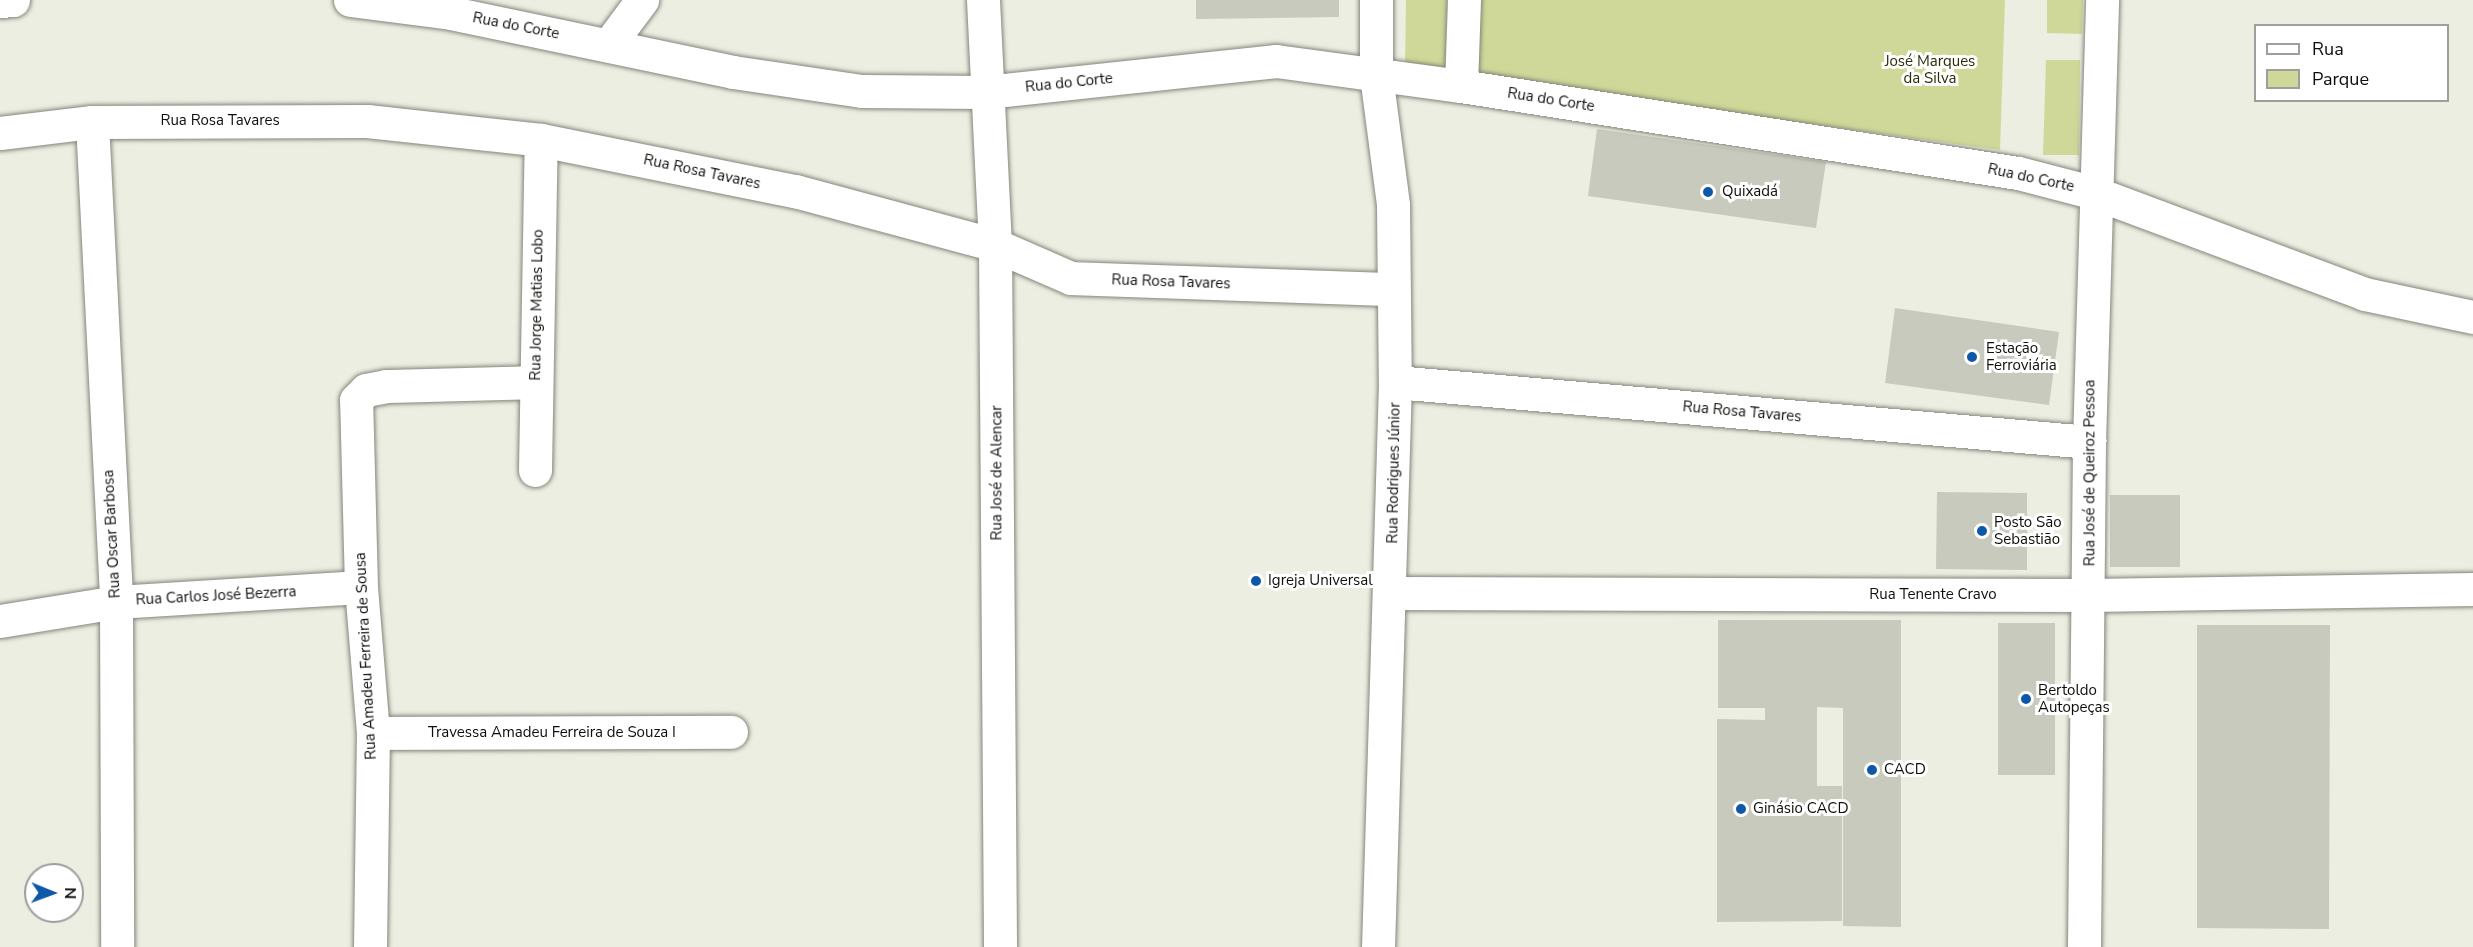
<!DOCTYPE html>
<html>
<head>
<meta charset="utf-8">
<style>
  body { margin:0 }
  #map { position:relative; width:2473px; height:947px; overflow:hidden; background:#eceee2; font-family:"Nunito Sans",sans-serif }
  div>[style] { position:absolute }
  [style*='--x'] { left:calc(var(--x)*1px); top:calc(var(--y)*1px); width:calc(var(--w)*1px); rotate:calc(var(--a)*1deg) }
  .green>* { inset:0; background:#cfd898 }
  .building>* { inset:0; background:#c8cabe }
  .roads { filter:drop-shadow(0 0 2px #84867b) drop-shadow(0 0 2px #84867b) }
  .street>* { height:33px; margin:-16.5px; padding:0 16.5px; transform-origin:16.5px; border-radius:16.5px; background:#fff }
  .secondary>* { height:33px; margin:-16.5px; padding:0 16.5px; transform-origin:16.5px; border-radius:16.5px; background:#fff }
  .dots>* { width:16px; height:16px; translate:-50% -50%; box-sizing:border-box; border:3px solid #fff; border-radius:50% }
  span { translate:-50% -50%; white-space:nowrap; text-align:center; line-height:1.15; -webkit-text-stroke:6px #fff; paint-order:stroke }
  .street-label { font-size:15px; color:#0d0d09 }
  .park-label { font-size:15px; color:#292d07 }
  .poi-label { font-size:15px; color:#0d0d09 }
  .left { translate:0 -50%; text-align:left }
  .legend { position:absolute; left:2254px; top:24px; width:195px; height:78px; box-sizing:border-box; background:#fff; border:2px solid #9e9e9d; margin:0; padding:8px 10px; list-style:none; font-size:18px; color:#0d0d09 }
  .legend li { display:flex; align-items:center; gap:12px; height:30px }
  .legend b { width:30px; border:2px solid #9e9e9d }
  .north { position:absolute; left:24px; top:863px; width:60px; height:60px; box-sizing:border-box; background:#fff; border:2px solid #9e9e9d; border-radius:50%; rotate:91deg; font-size:16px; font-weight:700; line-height:24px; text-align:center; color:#0d0d09 }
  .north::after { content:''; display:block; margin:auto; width:21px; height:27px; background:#0f58a8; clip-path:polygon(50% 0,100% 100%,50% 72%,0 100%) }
</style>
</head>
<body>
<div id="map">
  <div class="green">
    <div style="clip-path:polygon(1406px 0,1447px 0,1446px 72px,1405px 71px)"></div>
    <div style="clip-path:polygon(1479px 0,2005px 0,2000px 150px,1476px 78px)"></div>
    <div style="clip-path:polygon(2047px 0,2083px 0,2082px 34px,2047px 33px)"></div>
    <div style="clip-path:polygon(2046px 60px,2080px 60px,2079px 155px,2043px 155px)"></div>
  </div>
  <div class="building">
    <div style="clip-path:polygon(1196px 0,1339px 0,1339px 17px,1196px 19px)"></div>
    <div style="clip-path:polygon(1597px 129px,1826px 162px,1816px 228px,1588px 196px)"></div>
    <div style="clip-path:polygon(1895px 308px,2059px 332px,2049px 405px,1885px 383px)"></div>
    <div style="clip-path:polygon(1937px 492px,2027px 493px,2027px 570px,1936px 569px)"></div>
    <div style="clip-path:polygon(2110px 495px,2180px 495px,2180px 567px,2110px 567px)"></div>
    <div style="clip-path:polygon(1718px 620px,1901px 620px,1901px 927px,1843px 926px,1843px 708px,1817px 707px,1817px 786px,1842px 786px,1842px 921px,1717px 922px,1717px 719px,1765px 720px,1765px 708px,1718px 708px)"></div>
    <div style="clip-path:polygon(1998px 623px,2055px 623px,2055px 775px,1998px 775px)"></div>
    <div style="clip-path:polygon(2197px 625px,2330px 625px,2329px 929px,2197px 928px)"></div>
  </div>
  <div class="roads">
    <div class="street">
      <div style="--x:350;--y:0;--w:102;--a:7.3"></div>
      <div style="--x:451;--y:13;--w:288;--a:11.8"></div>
      <div style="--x:733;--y:72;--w:130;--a:8.4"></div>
      <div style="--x:862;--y:91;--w:124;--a:0.5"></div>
      <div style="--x:986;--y:92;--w:292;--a:-6.1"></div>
      <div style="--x:1276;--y:61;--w:187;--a:7.7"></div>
      <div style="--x:1461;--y:86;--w:564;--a:8.88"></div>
      <div style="--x:2018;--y:173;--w:80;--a:14.6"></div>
      <div style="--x:2095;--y:193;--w:288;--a:20.5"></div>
      <div style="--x:2365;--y:294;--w:110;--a:12"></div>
      <div style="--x:983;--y:0;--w:245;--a:87.2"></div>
      <div style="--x:995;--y:245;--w:702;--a:89.59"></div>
      <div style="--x:0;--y:1;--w:13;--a:-4"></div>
      <div style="--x:610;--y:43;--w:54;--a:-53.3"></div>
      <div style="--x:1461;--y:86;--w:86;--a:-88"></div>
      <div style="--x:92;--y:122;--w:481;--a:87.1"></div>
      <div style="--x:116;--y:602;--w:345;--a:89.8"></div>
      <div style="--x:0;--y:133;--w:93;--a:-6.8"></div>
      <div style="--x:92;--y:122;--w:275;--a:-0.2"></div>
      <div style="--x:367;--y:121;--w:175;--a:6.2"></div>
      <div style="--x:541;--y:140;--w:259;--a:11.4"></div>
      <div style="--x:795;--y:191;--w:207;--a:15.1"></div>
      <div style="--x:995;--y:245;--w:83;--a:23.5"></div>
      <div style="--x:1071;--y:278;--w:321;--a:2"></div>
      <div style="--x:1395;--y:382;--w:697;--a:4.94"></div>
      <div style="--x:535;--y:470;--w:330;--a:-89"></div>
      <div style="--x:0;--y:621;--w:118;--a:-9.3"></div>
      <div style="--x:116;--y:602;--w:245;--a:-3.5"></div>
      <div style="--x:373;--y:733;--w:358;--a:-0.2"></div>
      <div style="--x:370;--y:947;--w:214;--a:-89.2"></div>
      <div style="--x:373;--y:733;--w:146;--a:-94.7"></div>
      <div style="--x:361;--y:587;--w:187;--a:-91.5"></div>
      <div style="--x:356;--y:400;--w:14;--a:-45"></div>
      <div style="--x:366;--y:390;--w:20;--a:-11"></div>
      <div style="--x:386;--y:386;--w:148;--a:-1.5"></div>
    </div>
    <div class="secondary">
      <div style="--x:1376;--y:0;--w:75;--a:90"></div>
      <div style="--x:1376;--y:75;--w:131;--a:82.5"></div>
      <div style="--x:1393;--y:205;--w:177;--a:89.4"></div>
      <div style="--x:1395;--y:382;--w:565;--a:91.72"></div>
      <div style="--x:1393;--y:593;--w:697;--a:0.16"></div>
      <div style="--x:2090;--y:595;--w:383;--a:-0.9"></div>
      <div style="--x:2084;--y:947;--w:505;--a:-89.43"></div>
      <div style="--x:2089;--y:442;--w:442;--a:-88.3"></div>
    </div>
  </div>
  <div class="dots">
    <div style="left:1708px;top:192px;background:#0f58a8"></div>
    <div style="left:1972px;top:357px;background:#0f58a8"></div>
    <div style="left:1982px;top:531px;background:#0f58a8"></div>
    <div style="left:1256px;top:581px;background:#0f58a8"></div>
    <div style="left:2026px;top:699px;background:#0f58a8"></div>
    <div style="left:1872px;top:770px;background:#0f58a8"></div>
    <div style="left:1741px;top:809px;background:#0f58a8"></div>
  </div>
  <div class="street-label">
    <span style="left:516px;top:26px;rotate:11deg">Rua do Corte</span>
    <span style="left:1069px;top:83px;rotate:-6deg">Rua do Corte</span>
    <span style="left:1551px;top:100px;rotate:9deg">Rua do Corte</span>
    <span style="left:220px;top:121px">Rua Rosa Tavares</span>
    <span style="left:702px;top:172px;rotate:12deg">Rua Rosa Tavares</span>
    <span style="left:2031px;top:178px;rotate:12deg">Rua do Corte</span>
    <span style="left:1171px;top:282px;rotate:2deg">Rua Rosa Tavares</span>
    <span style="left:537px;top:305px;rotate:-89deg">Rua Jorge Matias Lobo</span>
    <span style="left:1742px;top:412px;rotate:5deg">Rua Rosa Tavares</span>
    <span style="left:997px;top:473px;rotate:-90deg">Rua José de Alencar</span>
    <span style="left:1394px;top:473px;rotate:-89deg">Rua Rodrigues Júnior</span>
    <span style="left:2090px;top:473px;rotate:-90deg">Rua José de Queiroz Pessoa</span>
    <span style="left:112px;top:534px;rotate:-93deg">Rua Oscar Barbosa</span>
    <span style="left:1933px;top:595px">Rua Tenente Cravo</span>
    <span style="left:216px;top:596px;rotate:-3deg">Rua Carlos José Bezerra</span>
    <span style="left:366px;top:656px;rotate:-93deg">Rua Amadeu Ferreira de Sousa</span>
    <span style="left:552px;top:733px">Travessa Amadeu Ferreira de Souza I</span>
  </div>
  <div class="park-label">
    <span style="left:1930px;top:70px">José Marques<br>da Silva</span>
  </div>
  <div class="poi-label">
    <span class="left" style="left:1722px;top:192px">Quixadá</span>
    <span class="left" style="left:1986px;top:357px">Estação<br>Ferroviária</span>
    <span class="left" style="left:1994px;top:531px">Posto São<br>Sebastião</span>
    <span class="left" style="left:1268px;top:581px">Igreja Universal</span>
    <span class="left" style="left:2038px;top:699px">Bertoldo<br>Autopeças</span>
    <span class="left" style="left:1884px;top:770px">CACD</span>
    <span class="left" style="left:1753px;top:809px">Ginásio CACD</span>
  </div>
  <ul class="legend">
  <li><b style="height:8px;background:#fff"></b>Rua</li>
  <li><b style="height:16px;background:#cfd898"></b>Parque</li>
  </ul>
  <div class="north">N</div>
</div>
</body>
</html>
